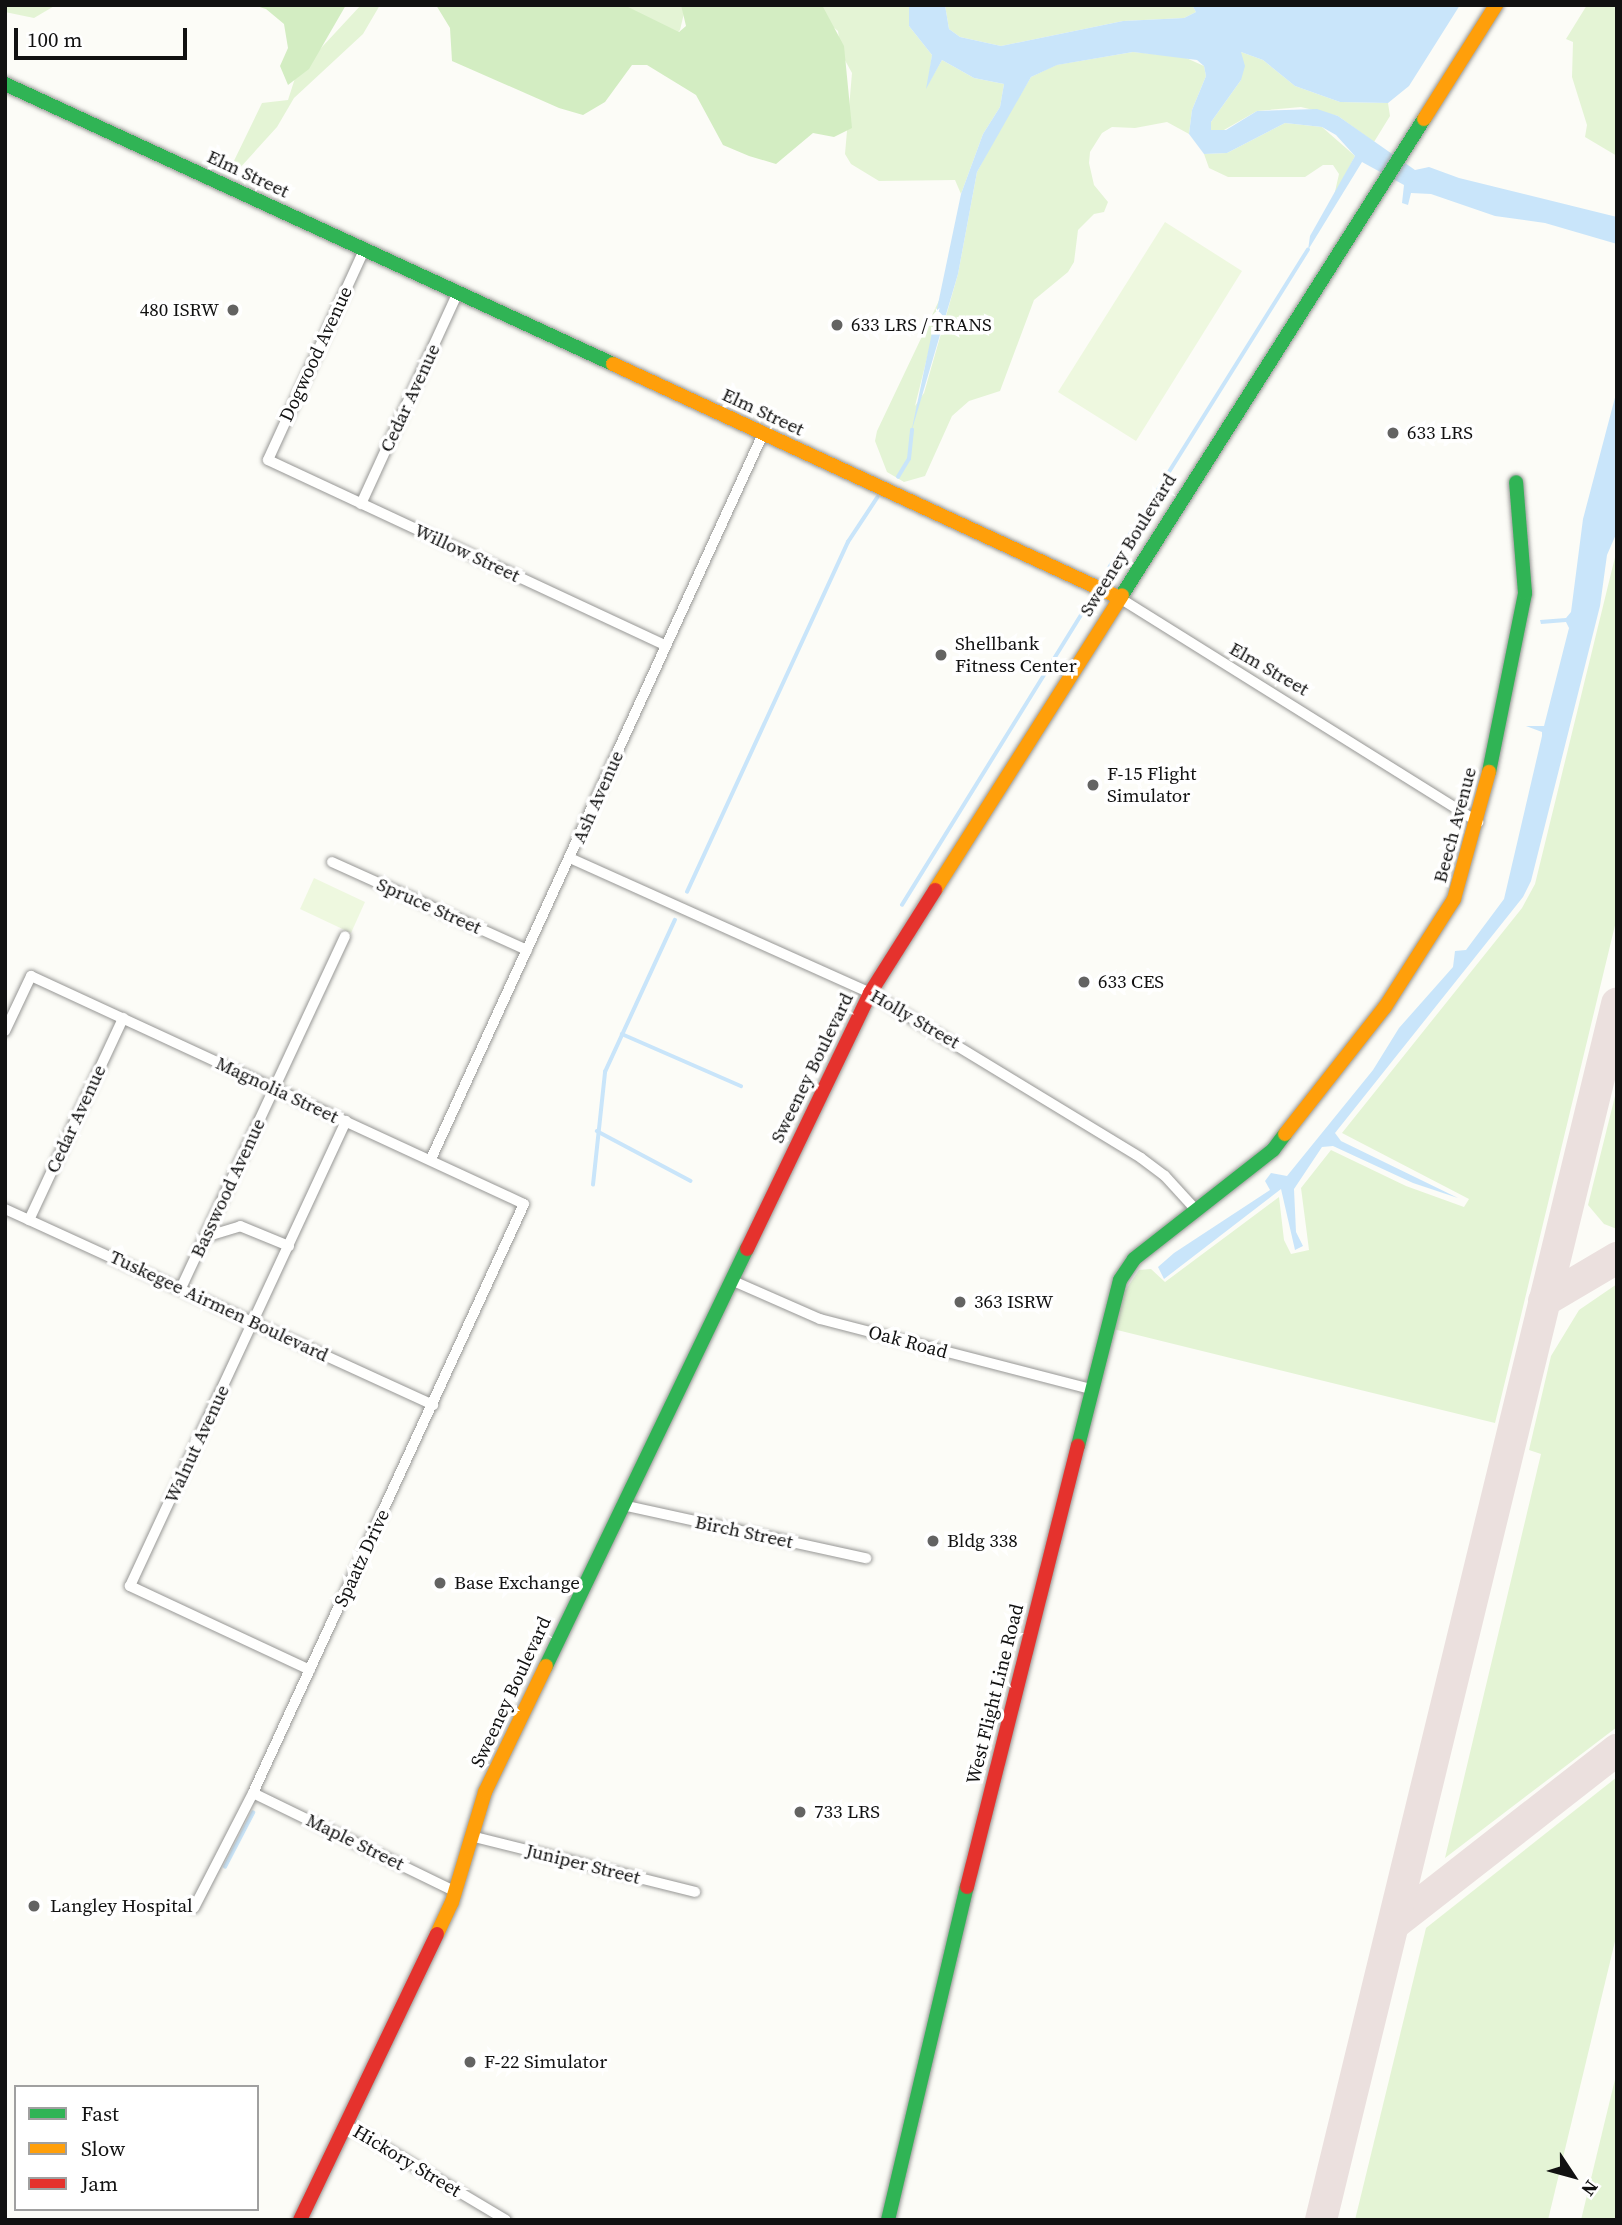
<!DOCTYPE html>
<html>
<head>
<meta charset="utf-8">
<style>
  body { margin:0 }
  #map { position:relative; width:1622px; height:2225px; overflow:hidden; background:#fcfcf7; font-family:"Source Serif 4",serif }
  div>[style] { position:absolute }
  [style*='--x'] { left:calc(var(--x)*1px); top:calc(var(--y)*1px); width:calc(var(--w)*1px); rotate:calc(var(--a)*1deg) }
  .green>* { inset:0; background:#e4f4d5 }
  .forest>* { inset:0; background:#d3edc2 }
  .pitch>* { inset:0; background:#eef8df }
  .water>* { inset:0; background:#c9e5fa }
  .stream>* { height:3.5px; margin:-1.75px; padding:0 1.75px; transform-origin:1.75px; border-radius:1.75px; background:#c9e5fa }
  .taxiway>* { height:32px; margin:-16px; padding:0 16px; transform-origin:16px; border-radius:16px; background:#ebe0de }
  .roads { filter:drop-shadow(0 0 2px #979795) drop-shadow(0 0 2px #979795) }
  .street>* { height:10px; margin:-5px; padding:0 5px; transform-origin:5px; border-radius:5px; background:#fffffe }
  .fast>* { height:14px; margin:-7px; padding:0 7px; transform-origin:7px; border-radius:7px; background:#30b455 }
  .slow>* { height:14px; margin:-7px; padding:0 7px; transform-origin:7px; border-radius:7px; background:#ff9f0a }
  .jam>* { height:14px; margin:-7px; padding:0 7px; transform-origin:7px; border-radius:7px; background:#e5322d }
  .dots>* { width:19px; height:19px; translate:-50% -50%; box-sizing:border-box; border:4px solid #fff; border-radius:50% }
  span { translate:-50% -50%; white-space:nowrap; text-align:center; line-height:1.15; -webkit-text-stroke:7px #fff; paint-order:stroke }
  .street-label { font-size:19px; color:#111 }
  .poi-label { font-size:19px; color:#111 }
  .right { translate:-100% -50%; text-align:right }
  .left { translate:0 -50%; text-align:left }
  .frame { position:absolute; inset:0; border:7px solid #111; pointer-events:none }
  .legend { position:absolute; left:14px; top:2085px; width:245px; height:126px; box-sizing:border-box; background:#fff; border:2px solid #a0a0a0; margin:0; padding:9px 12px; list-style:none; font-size:21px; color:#111 }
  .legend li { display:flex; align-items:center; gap:14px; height:35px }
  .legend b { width:35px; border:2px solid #a0a0a0 }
  .north { position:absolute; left:1538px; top:2141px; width:70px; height:70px; -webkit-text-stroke:5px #fff; paint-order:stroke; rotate:126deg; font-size:19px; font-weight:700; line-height:28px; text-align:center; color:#111 }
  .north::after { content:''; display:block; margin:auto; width:24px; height:32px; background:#111; clip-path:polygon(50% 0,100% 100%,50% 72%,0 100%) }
  .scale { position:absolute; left:14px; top:28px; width:173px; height:32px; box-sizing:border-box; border:4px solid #111; border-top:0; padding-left:9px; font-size:21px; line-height:24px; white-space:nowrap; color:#111; -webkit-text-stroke:5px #fff; paint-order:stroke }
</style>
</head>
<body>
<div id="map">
  <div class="green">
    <div style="clip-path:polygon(5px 5px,56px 5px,34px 18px,5px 12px)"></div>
    <div style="clip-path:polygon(361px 5px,380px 5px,363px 34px,294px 98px,277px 127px,238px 170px,230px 169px,262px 103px,288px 100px,296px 75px)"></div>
    <div style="clip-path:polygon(620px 5px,686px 5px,680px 30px,673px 38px)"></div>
    <div style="clip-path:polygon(806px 5px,909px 5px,909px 26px,932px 55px,928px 84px,942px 60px,974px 78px,1004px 84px,1000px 107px,983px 134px,961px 194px,955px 180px,879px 181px,851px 164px,845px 154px,852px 73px,841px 53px,838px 31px)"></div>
    <div style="clip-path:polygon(945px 5px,1192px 5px,1196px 12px,1184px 18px,1123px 21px,1001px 46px,960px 37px,949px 29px)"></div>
    <div style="clip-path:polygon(1587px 5px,1617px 5px,1617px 156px,1585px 137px,1587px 125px,1572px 77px,1573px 42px,1566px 39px)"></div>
    <div style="clip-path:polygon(1133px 52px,1184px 57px,1204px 66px,1206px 76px,1192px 110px,1189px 134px,1167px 122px,1135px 128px,1112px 127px,1102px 133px,1090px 152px,1089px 163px,1094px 185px,1108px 202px,1104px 212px,1094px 214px,1078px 230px,1074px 262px,1068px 272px,1034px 300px,1000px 391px,969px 401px,952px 416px,925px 476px,904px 482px,887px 472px,875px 441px,877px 431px,944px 290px,915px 406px,924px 393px,958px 274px,977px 172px,1001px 127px,1031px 77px,1056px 65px)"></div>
    <div style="clip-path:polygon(1241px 52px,1263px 60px,1295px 86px,1340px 102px,1388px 103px,1390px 116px,1374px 142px,1338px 116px,1301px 107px,1257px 111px,1217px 134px,1211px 131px,1211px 122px,1241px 80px)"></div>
    <div style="clip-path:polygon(1285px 123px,1322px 127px,1355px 156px,1334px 196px,1339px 174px,1333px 165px,1323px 165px,1305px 177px,1228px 177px,1209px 168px,1204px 154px,1227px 153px)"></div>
    <div style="clip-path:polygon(1617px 549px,1617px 917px,1495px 1423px,1113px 1329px,1125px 1291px,1139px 1270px,1151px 1269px,1165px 1282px,1279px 1197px,1284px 1240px,1291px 1254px,1309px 1250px,1301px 1188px,1331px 1150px,1406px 1186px,1464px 1207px,1469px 1199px,1342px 1133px,1522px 908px,1535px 884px)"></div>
    <div style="clip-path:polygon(1617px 1088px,1617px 1229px,1604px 1224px,1588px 1205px)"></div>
    <div style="clip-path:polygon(1617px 1284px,1617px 1727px,1445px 1858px,1541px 1454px,1529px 1450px,1551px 1356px,1579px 1310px)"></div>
    <div style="clip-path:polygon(1617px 1777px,1617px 1933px,1548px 2220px,1355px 2220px,1426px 1928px)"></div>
    <div style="clip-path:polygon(1617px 2071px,1617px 2220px,1581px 2220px)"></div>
  </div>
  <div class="forest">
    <div style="clip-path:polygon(253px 5px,346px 5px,309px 69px,288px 85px,280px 66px,288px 48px,284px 24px,266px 9px)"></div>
    <div style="clip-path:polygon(436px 5px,624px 5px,679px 32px,686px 26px,681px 5px,822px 5px,844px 46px,852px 128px,834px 137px,813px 133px,776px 164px,749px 156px,723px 145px,696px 95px,647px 65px,632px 65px,605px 102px,583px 115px,559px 108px,452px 61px,450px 28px)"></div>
  </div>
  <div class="pitch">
    <div style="clip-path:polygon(1165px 222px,1242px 271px,1136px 441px,1058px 392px)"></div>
    <div style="clip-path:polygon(314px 878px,365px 902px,351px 933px,300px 909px)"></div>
  </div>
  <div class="water">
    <div style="clip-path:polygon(909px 5px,945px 5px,949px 29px,960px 37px,1001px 46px,1123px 21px,1184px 18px,1196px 12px,1192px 5px,1460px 5px,1409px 86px,1388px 103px,1340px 102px,1295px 86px,1263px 60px,1241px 52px,1245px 66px,1241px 80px,1211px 122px,1211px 130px,1226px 130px,1257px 111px,1317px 109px,1338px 116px,1415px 170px,1429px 167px,1459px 178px,1617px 217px,1617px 244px,1545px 223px,1495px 216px,1431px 194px,1411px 193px,1408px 205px,1402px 203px,1404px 185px,1362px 162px,1308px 250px,1310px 236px,1355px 156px,1336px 135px,1322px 127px,1285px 123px,1227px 153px,1204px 154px,1189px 134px,1192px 110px,1206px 76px,1204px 66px,1197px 60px,1133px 52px,1057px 65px,1031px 77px,977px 172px,958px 274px,911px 433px,961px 194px,983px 134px,1000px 107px,1004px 84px,974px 78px,942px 60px,926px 89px,932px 55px,909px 26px)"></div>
    <div style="clip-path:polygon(1617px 390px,1617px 532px,1607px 555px,1600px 606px,1531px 881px,1523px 897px,1335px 1133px,1341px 1141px,1458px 1198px,1413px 1183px,1333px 1146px,1322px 1147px,1294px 1189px,1296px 1232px,1303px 1246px,1295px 1250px,1281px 1189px,1164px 1279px,1158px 1267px,1174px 1253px,1270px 1190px,1265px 1181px,1271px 1173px,1287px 1176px,1373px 1070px,1399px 1028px,1453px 967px,1455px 951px,1466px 950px,1504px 899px,1542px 736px,1542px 732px,1526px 726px,1544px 726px,1569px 628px,1566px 622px,1541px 624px,1540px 620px,1566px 618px,1571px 612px,1583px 519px)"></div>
  </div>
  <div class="stream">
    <div style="--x:898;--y:477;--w:21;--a:-59"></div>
    <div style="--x:909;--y:459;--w:29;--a:-84"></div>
    <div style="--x:1109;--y:568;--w:375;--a:-58"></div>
    <div style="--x:687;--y:892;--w:385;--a:-65.3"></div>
    <div style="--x:848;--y:542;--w:53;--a:-56.6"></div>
    <div style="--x:902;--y:905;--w:354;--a:-58.3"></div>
    <div style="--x:622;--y:1034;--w:130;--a:23.6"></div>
    <div style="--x:597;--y:1131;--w:106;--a:28"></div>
    <div style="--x:593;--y:1185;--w:114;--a:-83.9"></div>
    <div style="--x:605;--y:1072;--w:167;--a:-65.3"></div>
    <div style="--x:225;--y:1867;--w:61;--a:-62.6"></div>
  </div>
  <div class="taxiway">
    <div style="--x:1544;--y:1301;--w:85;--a:-30.5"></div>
    <div style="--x:1394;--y:1924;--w:283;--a:-38"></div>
    <div style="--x:1321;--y:2220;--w:1252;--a:-76.32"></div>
  </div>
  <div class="roads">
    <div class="street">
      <div style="--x:365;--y:248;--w:233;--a:114.6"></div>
      <div style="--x:268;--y:460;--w:438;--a:25"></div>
      <div style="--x:361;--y:504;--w:233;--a:-65.4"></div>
      <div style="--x:1118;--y:597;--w:425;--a:32"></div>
      <div style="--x:570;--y:858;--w:329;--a:24.2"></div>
      <div style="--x:870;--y:993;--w:317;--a:31.3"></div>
      <div style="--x:1141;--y:1158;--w:30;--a:37"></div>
      <div style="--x:1165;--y:1176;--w:45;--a:47.7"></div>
      <div style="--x:332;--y:862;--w:214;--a:24.3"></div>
      <div style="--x:5;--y:1031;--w:61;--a:-64.7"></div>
      <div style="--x:31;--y:976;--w:543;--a:24.82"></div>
      <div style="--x:524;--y:1204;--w:648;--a:114.71"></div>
      <div style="--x:253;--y:1793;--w:129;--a:117.2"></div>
      <div style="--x:431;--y:1159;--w:797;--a:-65.4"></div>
      <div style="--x:5;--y:1209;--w:471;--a:24.6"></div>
      <div style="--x:29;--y:1220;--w:223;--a:-65"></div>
      <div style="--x:205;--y:1237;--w:37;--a:-17"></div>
      <div style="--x:240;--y:1226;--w:53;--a:22.2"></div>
      <div style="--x:731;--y:1280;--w:97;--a:23.7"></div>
      <div style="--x:820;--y:1319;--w:279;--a:14.5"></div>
      <div style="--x:181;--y:1288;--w:388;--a:-65"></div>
      <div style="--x:622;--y:1505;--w:250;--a:12.3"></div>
      <div style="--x:310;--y:1670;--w:199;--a:-155"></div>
      <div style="--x:130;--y:1586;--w:513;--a:-65.08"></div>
      <div style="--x:253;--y:1793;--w:226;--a:26"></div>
      <div style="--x:471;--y:1836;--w:231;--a:14"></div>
      <div style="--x:345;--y:2124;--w:187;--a:30.8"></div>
    </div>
    <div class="fast">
      <div style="--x:5;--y:84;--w:669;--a:24.73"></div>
      <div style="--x:1122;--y:595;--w:564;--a:-57.61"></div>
      <div style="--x:1489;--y:772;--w:183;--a:-78.6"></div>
      <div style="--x:1525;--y:593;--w:111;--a:-94.6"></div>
      <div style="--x:1078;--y:1446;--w:171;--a:-75.8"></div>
      <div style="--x:1120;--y:1280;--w:25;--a:-56"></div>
      <div style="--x:1134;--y:1259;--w:177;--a:-38.1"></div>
      <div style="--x:1273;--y:1150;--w:20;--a:-53"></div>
      <div style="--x:546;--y:1666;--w:463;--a:-64.3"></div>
      <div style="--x:888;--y:2220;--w:342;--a:-76.7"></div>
    </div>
    <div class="slow">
      <div style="--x:1424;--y:119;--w:135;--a:-57.7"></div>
      <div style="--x:613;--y:364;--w:556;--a:24.77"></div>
      <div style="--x:935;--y:890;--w:349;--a:-57.6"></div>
      <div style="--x:1285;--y:1134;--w:162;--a:-51.8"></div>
      <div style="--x:1385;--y:1007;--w:128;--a:-57.4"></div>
      <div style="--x:1454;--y:899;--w:132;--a:-74.6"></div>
      <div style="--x:437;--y:1934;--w:35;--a:-65"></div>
      <div style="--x:452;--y:1902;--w:115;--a:-73.3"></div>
      <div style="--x:485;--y:1792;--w:140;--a:-64.2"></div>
    </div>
    <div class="jam">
      <div style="--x:747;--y:1249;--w:284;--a:-64.3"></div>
      <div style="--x:870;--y:993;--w:122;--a:-57.7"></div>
      <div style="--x:967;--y:1887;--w:455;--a:-75.9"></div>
      <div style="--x:300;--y:2220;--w:317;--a:-64.4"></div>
    </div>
  </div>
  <div class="dots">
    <div style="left:233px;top:310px;background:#636362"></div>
    <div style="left:837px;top:325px;background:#636362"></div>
    <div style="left:1393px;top:433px;background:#636362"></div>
    <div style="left:941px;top:655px;background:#636362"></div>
    <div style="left:1093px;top:785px;background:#636362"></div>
    <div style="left:1084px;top:982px;background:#636362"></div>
    <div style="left:960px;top:1302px;background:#636362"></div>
    <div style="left:933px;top:1541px;background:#636362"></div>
    <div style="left:440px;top:1583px;background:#636362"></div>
    <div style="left:800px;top:1812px;background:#636362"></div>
    <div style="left:34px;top:1906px;background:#636362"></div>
    <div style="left:470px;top:2062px;background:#636362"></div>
  </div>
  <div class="street-label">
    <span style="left:248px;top:174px;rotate:25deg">Elm Street</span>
    <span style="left:316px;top:354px;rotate:-65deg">Dogwood Avenue</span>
    <span style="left:410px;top:398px;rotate:-65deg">Cedar Avenue</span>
    <span style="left:763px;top:412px;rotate:25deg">Elm Street</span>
    <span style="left:1128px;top:545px;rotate:-58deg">Sweeney Boulevard</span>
    <span style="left:467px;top:553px;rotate:25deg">Willow Street</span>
    <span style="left:1269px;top:669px;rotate:30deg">Elm Street</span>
    <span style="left:598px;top:797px;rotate:-66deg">Ash Avenue</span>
    <span style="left:1455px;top:825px;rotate:-75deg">Beech Avenue</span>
    <span style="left:429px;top:906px;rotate:24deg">Spruce Street</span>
    <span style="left:915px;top:1019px;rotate:30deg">Holly Street</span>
    <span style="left:812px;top:1068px;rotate:-64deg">Sweeney Boulevard</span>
    <span style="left:277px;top:1090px;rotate:25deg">Magnolia Street</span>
    <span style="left:76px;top:1119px;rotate:-65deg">Cedar Avenue</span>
    <span style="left:228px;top:1188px;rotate:-65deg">Basswood Avenue</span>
    <span style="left:219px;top:1306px;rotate:25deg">Tuskegee Airmen Boulevard</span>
    <span style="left:908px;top:1342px;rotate:15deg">Oak Road</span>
    <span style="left:197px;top:1444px;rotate:-65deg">Walnut Avenue</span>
    <span style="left:744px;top:1532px;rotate:12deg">Birch Street</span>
    <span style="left:362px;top:1558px;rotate:-65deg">Spaatz Drive</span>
    <span style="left:511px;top:1692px;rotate:-65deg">Sweeney Boulevard</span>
    <span style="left:995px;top:1694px;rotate:-76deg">West Flight Line Road</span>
    <span style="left:355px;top:1842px;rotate:26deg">Maple Street</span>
    <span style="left:583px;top:1864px;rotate:14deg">Juniper Street</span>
    <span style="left:407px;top:2161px;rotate:31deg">Hickory Street</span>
  </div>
  <div class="poi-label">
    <span class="right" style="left:219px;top:310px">480 ISRW</span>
    <span class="left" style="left:851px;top:325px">633 LRS / TRANS</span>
    <span class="left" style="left:1407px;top:433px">633 LRS</span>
    <span class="left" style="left:955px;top:655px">Shellbank<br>Fitness Center</span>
    <span class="left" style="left:1107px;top:785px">F-15 Flight<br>Simulator</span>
    <span class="left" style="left:1098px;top:982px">633 CES</span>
    <span class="left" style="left:974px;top:1302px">363 ISRW</span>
    <span class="left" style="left:947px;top:1541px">Bldg 338</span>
    <span class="left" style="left:454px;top:1583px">Base Exchange</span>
    <span class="left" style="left:814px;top:1812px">733 LRS</span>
    <span class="left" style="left:50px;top:1906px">Langley Hospital</span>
    <span class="left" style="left:484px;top:2062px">F-22 Simulator</span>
  </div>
  <div class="frame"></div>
  <ul class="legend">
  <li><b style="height:9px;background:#30b455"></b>Fast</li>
  <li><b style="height:9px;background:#ff9f0a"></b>Slow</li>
  <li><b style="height:9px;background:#e5322d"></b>Jam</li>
  </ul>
  <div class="north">N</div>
  <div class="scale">100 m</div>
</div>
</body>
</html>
